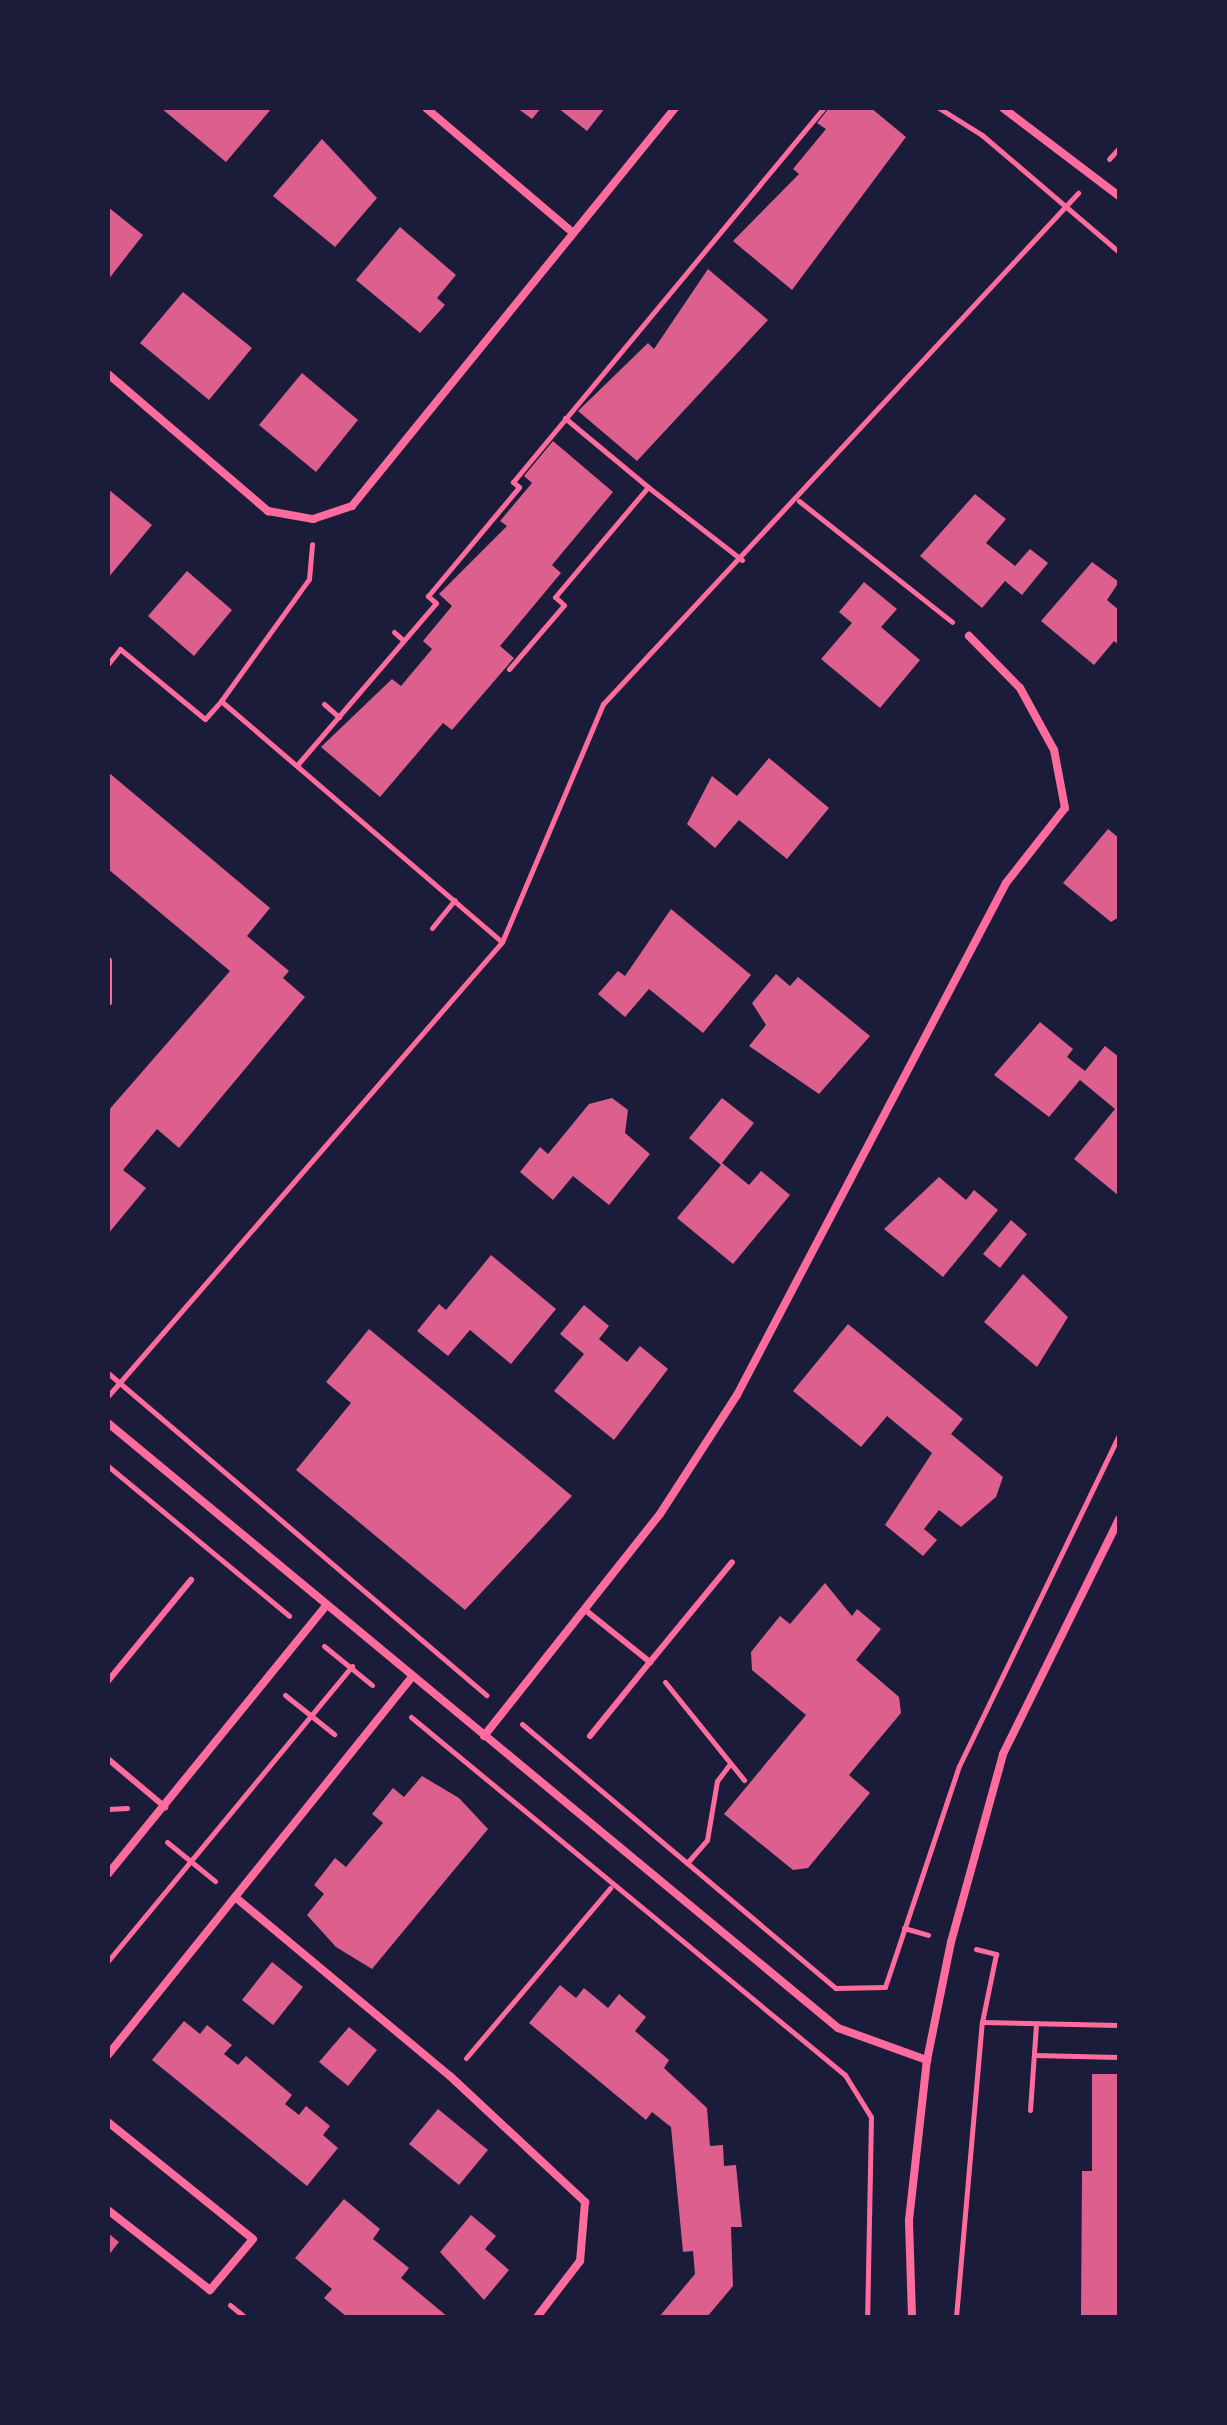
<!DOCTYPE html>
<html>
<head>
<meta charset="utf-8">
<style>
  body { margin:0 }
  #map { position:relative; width:1227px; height:2425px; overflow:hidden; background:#1b1b3a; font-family:Rubik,sans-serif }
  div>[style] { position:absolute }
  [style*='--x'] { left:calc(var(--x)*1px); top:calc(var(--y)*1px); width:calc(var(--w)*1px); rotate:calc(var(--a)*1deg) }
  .building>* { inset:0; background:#dd5f8e }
  .path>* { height:5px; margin:-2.5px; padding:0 2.5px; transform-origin:2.5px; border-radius:2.5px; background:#ff6b9d }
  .service>* { height:6px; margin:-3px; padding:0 3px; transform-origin:3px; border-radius:3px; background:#ff6b9d }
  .minor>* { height:8px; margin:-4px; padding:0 4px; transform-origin:4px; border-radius:4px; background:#ff6b9d }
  span { translate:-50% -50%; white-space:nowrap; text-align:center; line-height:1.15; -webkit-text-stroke:6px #1b1b3a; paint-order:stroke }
  .frame { position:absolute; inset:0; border:110px solid #1b1b3a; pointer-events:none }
</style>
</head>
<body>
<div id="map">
  <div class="building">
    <div style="clip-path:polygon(161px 108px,272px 108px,226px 162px)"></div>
    <div style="clip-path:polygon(517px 108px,541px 108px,532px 119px)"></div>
    <div style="clip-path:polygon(558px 108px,605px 108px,587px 131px)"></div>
    <div style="clip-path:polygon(829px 108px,871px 108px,906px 137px,792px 290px,733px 241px,799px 174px,793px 169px,826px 129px,817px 123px)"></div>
    <div style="clip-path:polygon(322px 139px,377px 198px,335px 247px,273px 196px)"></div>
    <div style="clip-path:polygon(108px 207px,143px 235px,108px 280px)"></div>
    <div style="clip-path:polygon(400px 227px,456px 275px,437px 298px,445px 305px,420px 333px,356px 280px)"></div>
    <div style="clip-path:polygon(708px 269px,768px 320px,637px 461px,578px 411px,648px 343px,654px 349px)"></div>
    <div style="clip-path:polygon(183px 292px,252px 348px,209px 400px,140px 343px)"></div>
    <div style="clip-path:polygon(302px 373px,358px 420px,316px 472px,259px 425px)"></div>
    <div style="clip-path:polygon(553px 441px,613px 492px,552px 565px,561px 573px,500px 646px,514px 658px,452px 730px,443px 723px,380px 797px,321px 747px,392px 679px,401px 686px,432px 649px,423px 641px,452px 606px,439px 594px,507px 526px,500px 521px,532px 483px,524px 476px)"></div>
    <div style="clip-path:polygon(108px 489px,152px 525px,108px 578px)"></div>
    <div style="clip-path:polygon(975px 494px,1006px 519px,986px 543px,1015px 566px,1030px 549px,1048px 563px,1022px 595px,1005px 581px,982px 608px,920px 556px)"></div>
    <div style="clip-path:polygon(1092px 562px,1119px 582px,1107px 600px,1119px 610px,1119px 645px,1114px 641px,1094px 665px,1041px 621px)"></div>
    <div style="clip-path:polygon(187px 571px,232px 610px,194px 656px,148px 616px)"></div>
    <div style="clip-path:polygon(864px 582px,897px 609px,881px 627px,920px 660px,880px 708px,821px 659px,852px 623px,839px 612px)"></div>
    <div style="clip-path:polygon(769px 758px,829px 808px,787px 859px,739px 820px,715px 848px,687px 824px,712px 776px,737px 796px)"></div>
    <div style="clip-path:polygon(108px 772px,270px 908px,247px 936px,289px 971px,283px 978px,305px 997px,179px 1148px,157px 1129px,123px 1170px,146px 1188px,108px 1234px,108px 1111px,230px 971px,108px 869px)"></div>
    <div style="clip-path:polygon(1108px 829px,1119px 838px,1119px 917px,1111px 922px,1063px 883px)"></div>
    <div style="clip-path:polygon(671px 909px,751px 975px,703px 1033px,649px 989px,625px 1017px,598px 994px,618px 971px,625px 976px)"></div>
    <div style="clip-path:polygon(776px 974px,790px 986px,798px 977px,870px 1036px,819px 1094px,749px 1046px,766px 1025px,752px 1003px)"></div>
    <div style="clip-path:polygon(1040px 1022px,1073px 1049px,1067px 1057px,1085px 1071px,1105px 1046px,1119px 1057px,1119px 1196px,1074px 1159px,1115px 1109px,1080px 1080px,1049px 1117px,994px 1075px)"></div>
    <div style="clip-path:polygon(612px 1098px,628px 1110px,625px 1133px,650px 1154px,609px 1205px,573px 1176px,553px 1200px,520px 1172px,540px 1147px,548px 1154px,589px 1104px)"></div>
    <div style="clip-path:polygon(722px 1098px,754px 1123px,722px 1163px,749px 1185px,761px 1171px,790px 1195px,733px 1264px,677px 1218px,721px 1165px,689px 1138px)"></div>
    <div style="clip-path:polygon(939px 1177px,966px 1200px,974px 1190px,998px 1210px,943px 1277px,884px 1229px)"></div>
    <div style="clip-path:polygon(1011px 1220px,1027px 1234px,1000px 1268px,983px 1254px)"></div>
    <div style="clip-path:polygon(491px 1255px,556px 1309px,511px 1364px,470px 1330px,448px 1356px,417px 1331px,439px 1304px,446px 1310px)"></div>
    <div style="clip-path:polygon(1023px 1274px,1068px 1317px,1037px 1367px,984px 1322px)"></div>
    <div style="clip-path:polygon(584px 1305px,609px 1326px,599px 1339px,627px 1362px,640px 1346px,668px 1369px,614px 1440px,554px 1391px,584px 1354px,560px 1334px)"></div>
    <div style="clip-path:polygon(848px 1324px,963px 1419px,951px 1434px,1003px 1477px,996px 1497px,961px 1527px,939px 1510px,924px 1529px,937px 1540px,923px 1556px,885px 1525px,932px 1453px,887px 1416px,861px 1447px,793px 1391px)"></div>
    <div style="clip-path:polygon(369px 1329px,572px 1496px,465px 1610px,296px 1470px,351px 1403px,326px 1382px)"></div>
    <div style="clip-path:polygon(825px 1583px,852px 1616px,857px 1609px,881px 1629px,856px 1660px,899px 1697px,901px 1713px,849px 1775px,870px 1793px,808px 1868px,793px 1870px,724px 1814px,806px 1715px,752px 1670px,751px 1652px,780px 1616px,790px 1624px)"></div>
    <div style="clip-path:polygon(422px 1776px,459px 1798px,488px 1829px,372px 1969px,336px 1947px,307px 1915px,324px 1894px,314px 1885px,335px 1858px,346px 1867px,364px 1845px,383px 1823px,372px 1814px,393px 1788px,404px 1797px)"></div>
    <div style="clip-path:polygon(272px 1962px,303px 1987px,273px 2025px,242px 2000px)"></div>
    <div style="clip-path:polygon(560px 1985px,576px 1998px,584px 1988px,608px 2008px,619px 1994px,646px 2017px,635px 2031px,669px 2060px,664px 2068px,707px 2108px,710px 2146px,723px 2145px,724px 2166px,736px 2165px,742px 2227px,731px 2227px,733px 2286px,707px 2317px,659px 2317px,695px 2274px,693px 2251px,683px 2252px,671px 2127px,652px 2112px,646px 2120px,529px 2023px)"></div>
    <div style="clip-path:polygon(184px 2021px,200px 2034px,207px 2025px,232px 2045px,224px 2054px,238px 2065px,246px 2056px,292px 2095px,285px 2104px,299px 2115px,306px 2106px,330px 2126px,323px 2135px,338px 2148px,307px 2186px,152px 2060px)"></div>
    <div style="clip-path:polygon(349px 2027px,377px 2050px,348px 2086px,319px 2062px)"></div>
    <div style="clip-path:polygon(1092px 2074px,1119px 2074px,1119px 2317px,1081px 2317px,1082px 2171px,1092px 2171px)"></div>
    <div style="clip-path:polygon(438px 2109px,488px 2150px,459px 2185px,409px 2144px)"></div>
    <div style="clip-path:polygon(344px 2199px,380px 2229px,373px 2239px,409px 2268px,401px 2278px,448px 2317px,347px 2317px,324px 2298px,332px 2289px,295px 2258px)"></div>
    <div style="clip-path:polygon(471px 2215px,496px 2236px,485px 2249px,509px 2270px,484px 2300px,440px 2252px)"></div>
    <div style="clip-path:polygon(108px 2233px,119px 2242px,108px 2256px)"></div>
  </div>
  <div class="path">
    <div style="--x:939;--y:108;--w:51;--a:32.1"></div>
    <div style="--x:982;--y:135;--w:180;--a:40.5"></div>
    <div style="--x:1109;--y:159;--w:15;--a:-48"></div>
    <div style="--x:648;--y:487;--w:119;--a:37.8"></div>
    <div style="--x:799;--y:501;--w:195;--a:38.3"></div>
    <div style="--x:394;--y:632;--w:13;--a:42"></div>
    <div style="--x:108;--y:664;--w:19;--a:-51"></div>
    <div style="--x:120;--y:649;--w:110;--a:39.5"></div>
    <div style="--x:205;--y:719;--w:24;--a:-48"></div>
    <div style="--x:221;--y:701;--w:370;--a:40.6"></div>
    <div style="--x:509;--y:669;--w:84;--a:-49.3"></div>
    <div style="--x:564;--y:605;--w:12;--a:-138"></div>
    <div style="--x:555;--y:597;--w:144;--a:-49.8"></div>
    <div style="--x:648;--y:487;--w:108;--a:-140.3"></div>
    <div style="--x:221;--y:701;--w:150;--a:-54.2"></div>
    <div style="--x:309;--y:579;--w:35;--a:-85"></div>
    <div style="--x:324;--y:704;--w:20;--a:41"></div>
    <div style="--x:298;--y:764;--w:212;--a:-49.4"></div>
    <div style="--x:436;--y:603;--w:11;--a:-139"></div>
    <div style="--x:428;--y:596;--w:142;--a:-50.1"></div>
    <div style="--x:519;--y:487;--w:8;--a:-140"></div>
    <div style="--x:513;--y:482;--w:486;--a:-50.3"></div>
    <div style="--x:432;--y:928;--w:36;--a:-51"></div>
    <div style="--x:108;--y:1373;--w:497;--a:40.4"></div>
    <div style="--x:108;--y:1396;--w:601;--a:-49.05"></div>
    <div style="--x:502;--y:942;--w:259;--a:-67"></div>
    <div style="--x:603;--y:704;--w:698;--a:-47.09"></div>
    <div style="--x:108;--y:1466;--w:235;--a:39.6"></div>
    <div style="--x:324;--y:1646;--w:62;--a:39.1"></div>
    <div style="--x:665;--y:1682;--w:126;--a:51.1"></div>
    <div style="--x:285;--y:1695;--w:63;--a:38.5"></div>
    <div style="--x:411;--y:1717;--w:563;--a:39.52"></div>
    <div style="--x:845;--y:2075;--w:49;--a:58.2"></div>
    <div style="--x:871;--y:2117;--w:200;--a:91.1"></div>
    <div style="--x:522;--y:1724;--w:410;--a:40.1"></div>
    <div style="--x:836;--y:1988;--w:49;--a:-1.2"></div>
    <div style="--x:885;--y:1987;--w:233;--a:-71.5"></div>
    <div style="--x:959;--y:1766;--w:368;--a:-64.2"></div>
    <div style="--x:108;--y:1809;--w:19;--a:-3"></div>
    <div style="--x:167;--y:1842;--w:62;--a:39.1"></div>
    <div style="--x:687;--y:1863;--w:30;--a:-49"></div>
    <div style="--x:707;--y:1840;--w:60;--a:-80.4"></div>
    <div style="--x:717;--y:1781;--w:21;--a:-53"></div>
    <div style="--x:904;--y:1928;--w:25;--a:16"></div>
    <div style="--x:976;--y:1949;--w:21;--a:14"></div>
    <div style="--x:996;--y:1954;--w:69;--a:101.6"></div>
    <div style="--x:982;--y:2022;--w:137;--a:1.3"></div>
    <div style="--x:108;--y:1961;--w:383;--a:-50.4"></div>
    <div style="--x:1034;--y:2055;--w:85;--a:1.3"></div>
    <div style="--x:466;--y:2058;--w:223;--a:-49.7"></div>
    <div style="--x:1030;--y:2110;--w:86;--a:-86"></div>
    <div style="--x:230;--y:2305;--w:19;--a:39"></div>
    <div style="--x:956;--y:2317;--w:296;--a:-85"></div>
  </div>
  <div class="service">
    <div style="--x:584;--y:1609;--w:85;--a:38.8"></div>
    <div style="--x:650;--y:1662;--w:129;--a:-50.6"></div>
    <div style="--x:108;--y:1681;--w:131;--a:-50.6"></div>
    <div style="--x:590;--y:1736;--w:95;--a:-51"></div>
    <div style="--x:108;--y:1759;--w:75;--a:40.1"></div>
  </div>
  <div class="minor">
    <div style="--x:426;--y:108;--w:192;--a:40.3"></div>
    <div style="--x:1003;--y:108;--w:146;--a:37.2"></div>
    <div style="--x:108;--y:374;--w:211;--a:40.6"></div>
    <div style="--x:268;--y:511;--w:46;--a:10.1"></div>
    <div style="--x:313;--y:519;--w:41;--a:-18.4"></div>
    <div style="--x:352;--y:506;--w:513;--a:-50.94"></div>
    <div style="--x:108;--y:961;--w:41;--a:90"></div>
    <div style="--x:108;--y:1423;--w:948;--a:39.65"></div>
    <div style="--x:838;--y:2028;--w:95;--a:19.8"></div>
    <div style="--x:484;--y:1736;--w:283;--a:-51.6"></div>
    <div style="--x:660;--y:1514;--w:142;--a:-57.1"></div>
    <div style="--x:737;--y:1395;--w:578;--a:-62.28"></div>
    <div style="--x:1006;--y:883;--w:95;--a:-51.8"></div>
    <div style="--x:1065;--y:808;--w:59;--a:-100.7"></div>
    <div style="--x:1054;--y:750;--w:71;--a:-118.7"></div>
    <div style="--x:1020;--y:688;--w:73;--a:-134.4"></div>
    <div style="--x:108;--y:1874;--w:344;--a:-50.9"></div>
    <div style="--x:235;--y:1897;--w:280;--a:39.8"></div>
    <div style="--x:450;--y:2076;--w:185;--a:43"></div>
    <div style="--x:585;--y:2202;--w:59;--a:94.8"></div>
    <div style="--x:580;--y:2261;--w:71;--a:127.5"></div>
    <div style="--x:108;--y:2055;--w:484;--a:-51.2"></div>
    <div style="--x:108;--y:2122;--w:186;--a:38.9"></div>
    <div style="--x:253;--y:2239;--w:67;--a:130.1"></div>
    <div style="--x:210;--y:2290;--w:130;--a:-141.9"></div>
    <div style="--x:912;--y:2317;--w:97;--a:-91.8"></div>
    <div style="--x:909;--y:2220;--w:161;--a:-83.6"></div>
    <div style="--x:927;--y:2060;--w:120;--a:-78.5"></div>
    <div style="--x:951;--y:1942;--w:195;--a:-74.5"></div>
    <div style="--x:1003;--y:1754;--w:262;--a:-63.7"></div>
  </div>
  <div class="frame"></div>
</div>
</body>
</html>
